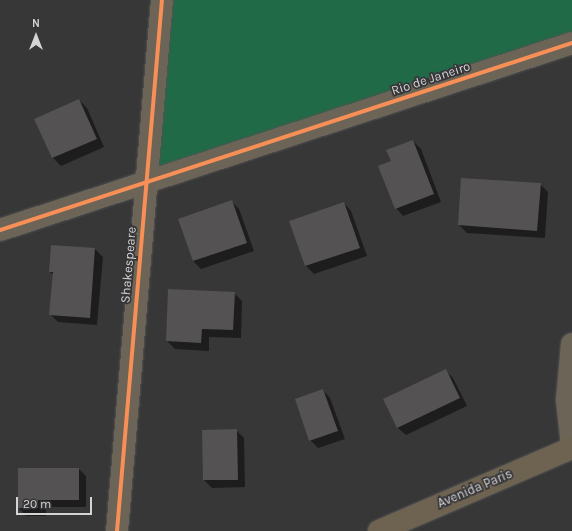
<!DOCTYPE html>
<html>
<head>
<meta charset="utf-8">
<style>
  body { margin:0 }
  #map { position:relative; width:572px; height:531px; overflow:hidden; background:#373738; font-family:Karla,sans-serif }
  div>[style] { position:absolute }
  [style*='--x'] { left:calc(var(--x)*1px); top:calc(var(--y)*1px); width:calc(var(--w)*1px); rotate:calc(var(--a)*1deg) }
  .green>* { inset:0; background:#216a47 }
  .shadow>* { inset:0; background:#0007 }
  .building>* { inset:0; background:#545253 }
  .roads { filter:drop-shadow(0 0 1px #535354) drop-shadow(0 0 1px #535354) }
  .street>* { height:22px; margin:-11px; padding:0 11px; transform-origin:11px; border-radius:11px; background:#6c6457 }
  .secondary>* { height:22px; margin:-11px; padding:0 11px; transform-origin:11px; border-radius:11px; background:#6d6350 }
  .cycleway>* { height:4px; margin:-2px; padding:0 2px; transform-origin:2px; border-radius:2px; background:#f78f57 }
  span { translate:-50% -50%; white-space:nowrap; text-align:center; line-height:1.15; -webkit-text-stroke:3.5px #363639; paint-order:stroke }
  .street-label { font-size:13px; color:#d4d4d6 }
  .north { position:absolute; left:16px; top:16px; width:40px; height:40px; -webkit-text-stroke:3px #363639; paint-order:stroke; rotate:0deg; font-size:11px; font-weight:700; line-height:16px; text-align:center; color:#d4d4d6 }
  .north::after { content:''; display:block; margin:auto; width:14px; height:18px; background:#d4d4d6; clip-path:polygon(50% 0,100% 100%,50% 72%,0 100%) }
  .scale { position:absolute; left:16px; top:497px; width:76px; height:18px; box-sizing:border-box; border:2px solid #d4d4d6; border-top:0; padding-left:5px; font-size:12px; line-height:14px; white-space:nowrap; color:#d4d4d6; -webkit-text-stroke:3px #363639; paint-order:stroke }
</style>
</head>
<body>
<div id="map">
  <div class="green">
    <div style="clip-path:polygon(162px 0,572px 0,572px 43px,146px 184px)"></div>
  </div>
  <div class="shadow">
    <div style="clip-path:polygon(79px 100px,87px 108px,104px 147px,61px 166px,53px 158px,36px 120px)"></div>
    <div style="clip-path:polygon(413px 141px,421px 149px,441px 202px,403px 216px,396px 208px,392px 162px)"></div>
    <div style="clip-path:polygon(540px 184px,548px 192px,545px 238px,467px 233px,459px 225px)"></div>
    <div style="clip-path:polygon(231px 201px,239px 209px,254px 251px,201px 269px,193px 261px)"></div>
    <div style="clip-path:polygon(344px 203px,351px 211px,367px 256px,314px 274px,306px 266px,291px 221px)"></div>
    <div style="clip-path:polygon(95px 249px,103px 257px,97px 325px,58px 322px,50px 314px,54px 275px,50px 272px)"></div>
    <div style="clip-path:polygon(234px 293px,242px 301px,241px 338px,209px 337px,209px 351px,175px 349px,167px 341px)"></div>
    <div style="clip-path:polygon(445px 370px,453px 378px,467px 406px,406px 435px,398px 428px,385px 399px)"></div>
    <div style="clip-path:polygon(323px 390px,330px 398px,345px 439px,318px 448px,310px 440px)"></div>
    <div style="clip-path:polygon(236px 430px,244px 438px,245px 487px,212px 488px,204px 480px)"></div>
    <div style="clip-path:polygon(79px 469px,86px 476px,86px 507px,46px 507px,46px 516px,26px 516px,19px 508px)"></div>
  </div>
  <div class="building">
    <div style="clip-path:polygon(79px 99px,97px 139px,52px 158px,34px 119px)"></div>
    <div style="clip-path:polygon(413px 140px,434px 194px,395px 209px,378px 166px,391px 161px,386px 150px)"></div>
    <div style="clip-path:polygon(461px 178px,541px 183px,537px 231px,458px 225px)"></div>
    <div style="clip-path:polygon(232px 200px,247px 243px,193px 261px,178px 219px)"></div>
    <div style="clip-path:polygon(344px 202px,360px 248px,305px 266px,289px 221px)"></div>
    <div style="clip-path:polygon(51px 245px,95px 248px,90px 318px,49px 315px,53px 272px,49px 272px)"></div>
    <div style="clip-path:polygon(168px 289px,235px 292px,233px 330px,202px 329px,201px 343px,166px 341px)"></div>
    <div style="clip-path:polygon(446px 369px,460px 398px,397px 428px,383px 399px)"></div>
    <div style="clip-path:polygon(323px 389px,338px 431px,309px 441px,295px 399px)"></div>
    <div style="clip-path:polygon(237px 429px,238px 480px,203px 480px,202px 430px)"></div>
    <div style="clip-path:polygon(18px 468px,79px 468px,79px 500px,38px 500px,38px 508px,18px 508px)"></div>
  </div>
  <div class="roads">
    <div class="street">
      <div style="--x:0;--y:230;--w:602;--a:-18.1"></div>
      <div style="--x:572;--y:344;--w:56;--a:95.1"></div>
      <div style="--x:567;--y:400;--w:46;--a:83.8"></div>
      <div style="--x:117;--y:531;--w:533;--a:-85.16"></div>
    </div>
    <div class="secondary">
      <div style="--x:379;--y:531;--w:210;--a:-23.3"></div>
    </div>
  </div>
  <div class="cycleway">
    <div style="--x:0;--y:230;--w:602;--a:-18.1"></div>
    <div style="--x:117;--y:531;--w:533;--a:-85.16"></div>
  </div>
  <div class="street-label">
    <span style="left:431px;top:79px;rotate:-18deg">Rio de Janeiro</span>
    <span style="left:129px;top:265px;rotate:-85deg">Shakespeare</span>
    <span style="left:475px;top:489px;rotate:-23deg">Avenida Paris</span>
  </div>
  <div class="north">N</div>
  <div class="scale">20 m</div>
</div>
</body>
</html>
